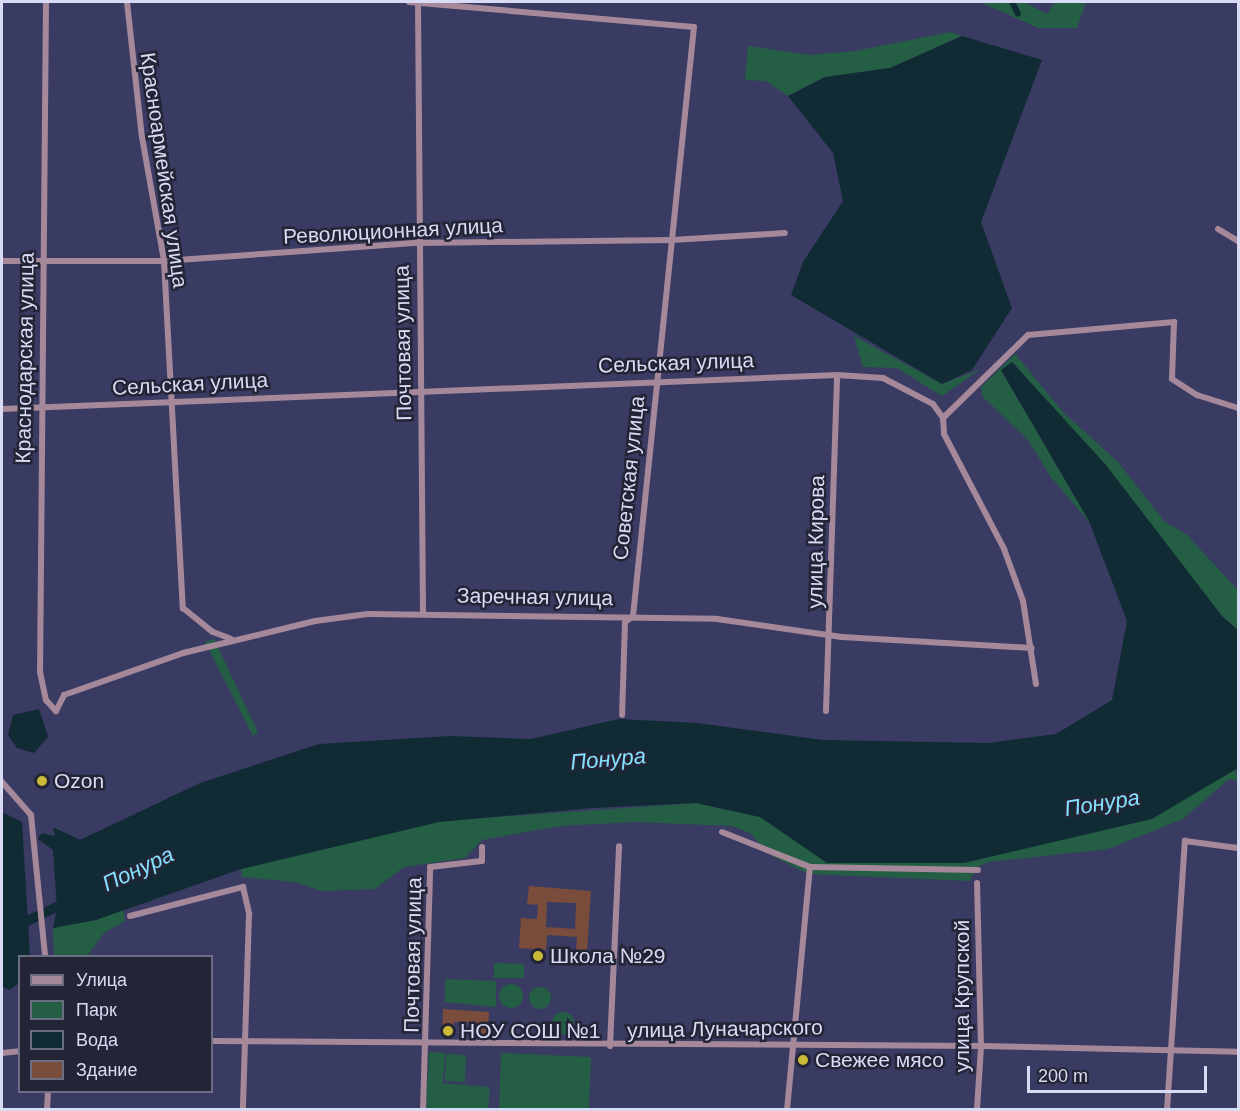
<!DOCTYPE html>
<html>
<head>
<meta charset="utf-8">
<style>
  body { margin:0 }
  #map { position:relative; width:1240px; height:1111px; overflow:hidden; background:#3a3b62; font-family:Helvetica,sans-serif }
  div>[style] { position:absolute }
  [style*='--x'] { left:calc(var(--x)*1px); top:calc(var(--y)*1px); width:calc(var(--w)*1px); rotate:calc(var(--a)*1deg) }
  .green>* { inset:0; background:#245e44 }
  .round { border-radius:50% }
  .water>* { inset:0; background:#102b34 }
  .canal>* { height:6px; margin:-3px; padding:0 3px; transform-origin:3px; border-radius:3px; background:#102b34 }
  .river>* { height:10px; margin:-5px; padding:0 5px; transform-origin:5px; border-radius:5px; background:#102b34 }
  .building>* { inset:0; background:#794c3b }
  .minor>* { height:6px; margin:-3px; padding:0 3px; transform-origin:3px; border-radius:3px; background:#a5899a }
  .dots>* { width:16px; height:16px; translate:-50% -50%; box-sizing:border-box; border:3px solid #232536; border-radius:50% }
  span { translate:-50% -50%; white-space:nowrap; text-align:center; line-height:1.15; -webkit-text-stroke:5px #232536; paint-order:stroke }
  .street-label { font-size:21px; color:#d8dbf3 }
  .poi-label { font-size:21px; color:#d8dbf3 }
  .left { translate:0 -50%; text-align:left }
  .water-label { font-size:22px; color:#85e0fe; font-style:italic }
  .frame { position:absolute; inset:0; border:3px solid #d8dbf3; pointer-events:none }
  .legend { position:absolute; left:18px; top:955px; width:195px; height:138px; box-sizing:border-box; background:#232536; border:2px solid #6b6e82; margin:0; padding:8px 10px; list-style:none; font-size:18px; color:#d8dbf3 }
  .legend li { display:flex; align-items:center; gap:12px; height:30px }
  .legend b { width:30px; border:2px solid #6b6e82 }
  .scale { position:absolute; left:1027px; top:1066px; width:180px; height:27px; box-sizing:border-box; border:3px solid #d8dbf3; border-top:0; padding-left:8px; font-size:18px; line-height:21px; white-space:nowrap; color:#d8dbf3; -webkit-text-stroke:4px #232536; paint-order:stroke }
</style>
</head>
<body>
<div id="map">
  <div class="green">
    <div style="clip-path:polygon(980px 2px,1024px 2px,1047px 14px,1055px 2px,1086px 2px,1077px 28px,1038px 28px)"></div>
    <div style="clip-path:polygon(951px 32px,962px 36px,890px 68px,825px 77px,788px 96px,766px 81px,745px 80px,748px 46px,809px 55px,855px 51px)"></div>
    <div style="clip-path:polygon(854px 336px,942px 384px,981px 369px,942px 396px,897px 368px,863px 367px)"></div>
    <div style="clip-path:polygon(1015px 354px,1064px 413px,1118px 462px,1165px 522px,1186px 534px,1238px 590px,1238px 630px,1222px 616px,1013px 362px,1001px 370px,1090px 523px,1050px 476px,1028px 440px,983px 397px,981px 387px)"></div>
    <div style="clip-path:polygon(214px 639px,258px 732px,253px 736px,205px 642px)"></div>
    <div style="clip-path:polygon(1235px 767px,1238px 781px,1229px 779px,1183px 819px,1108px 849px,988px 862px,976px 868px,970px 881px,808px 874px,770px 855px,750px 833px,732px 826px,635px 822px,560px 826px,482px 840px,465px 858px,404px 867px,375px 889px,322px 891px,295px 882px,242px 877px,241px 869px,439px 821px,697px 803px,760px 817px,827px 863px)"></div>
    <div style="clip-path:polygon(123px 908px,125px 921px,104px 933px,87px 956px,54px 956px,53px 928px,96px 920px)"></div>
    <div style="clip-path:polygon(494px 963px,524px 964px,524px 978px,494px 978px)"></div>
    <div style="clip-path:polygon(445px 979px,496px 981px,496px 1007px,445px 1002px)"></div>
    <div class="round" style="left:499px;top:984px;width:24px;height:24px"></div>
    <div class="round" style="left:529px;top:987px;width:22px;height:22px"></div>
    <div class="round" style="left:552px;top:1012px;width:22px;height:22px"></div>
    <div style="clip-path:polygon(429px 1052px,445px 1053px,443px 1083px,490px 1087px,488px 1109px,426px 1110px)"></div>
    <div style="clip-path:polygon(501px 1053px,591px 1057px,589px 1109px,499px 1109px)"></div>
    <div style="clip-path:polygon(446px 1054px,466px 1055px,465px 1082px,445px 1081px)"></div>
  </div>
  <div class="water">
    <div style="clip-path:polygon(962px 36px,1042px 60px,981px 222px,1012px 308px,972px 370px,942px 384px,791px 295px,803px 262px,843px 201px,833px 153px,788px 96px,825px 77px,890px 68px)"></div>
    <div style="clip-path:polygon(1012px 362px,1106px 465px,1222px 616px,1238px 630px,1238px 768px,1152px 819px,964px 863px,827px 863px,760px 817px,696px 803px,593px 808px,439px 822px,241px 869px,96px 920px,53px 928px,57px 909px,53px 850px,38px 839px,42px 833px,55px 836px,53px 827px,80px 840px,200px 783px,319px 744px,450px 736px,531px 739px,619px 719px,697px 723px,823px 740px,988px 743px,1056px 734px,1112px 700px,1127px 621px,1089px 521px,1001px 370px)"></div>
    <div style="clip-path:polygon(39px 709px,48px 737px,34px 753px,17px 748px,8px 735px,13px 715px)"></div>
    <div style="clip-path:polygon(2px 812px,22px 822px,30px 956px,20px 956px,19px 983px,10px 990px,2px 987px)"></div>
  </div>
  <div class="canal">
    <div style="--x:1012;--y:2;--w:13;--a:63"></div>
  </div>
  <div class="river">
    <div style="--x:2;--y:933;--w:74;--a:-25.5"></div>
  </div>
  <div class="building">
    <div style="clip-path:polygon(evenodd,529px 886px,591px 891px,587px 952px,576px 951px,577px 937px,547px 935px,546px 950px,519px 948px,521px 918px,537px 919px,538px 905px,527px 904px,529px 886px,547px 902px,576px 903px,575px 929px,546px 927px,547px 902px)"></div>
    <div style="clip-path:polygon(443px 1009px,489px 1012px,488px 1038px,479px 1037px,480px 1023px,454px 1022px,453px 1037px,442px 1037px)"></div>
  </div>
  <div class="minor">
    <div style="--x:46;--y:2;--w:670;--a:90.51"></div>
    <div style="--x:40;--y:672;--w:29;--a:78"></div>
    <div style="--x:46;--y:700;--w:15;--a:48"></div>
    <div style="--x:56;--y:711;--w:18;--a:-63"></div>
    <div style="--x:64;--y:695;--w:126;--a:-19.4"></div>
    <div style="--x:183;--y:653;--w:136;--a:-13.6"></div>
    <div style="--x:315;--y:621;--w:53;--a:-7.5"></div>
    <div style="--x:368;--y:614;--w:349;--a:0.8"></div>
    <div style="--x:717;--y:619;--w:126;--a:8.2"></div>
    <div style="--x:842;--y:637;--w:190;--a:3.3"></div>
    <div style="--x:127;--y:2;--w:136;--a:83.7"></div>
    <div style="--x:142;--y:137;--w:126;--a:79.9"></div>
    <div style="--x:164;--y:261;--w:348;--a:86.9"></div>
    <div style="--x:183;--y:608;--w:38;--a:39"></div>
    <div style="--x:213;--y:632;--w:19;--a:21"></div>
    <div style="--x:409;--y:2;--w:286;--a:5"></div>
    <div style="--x:694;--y:27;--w:592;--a:95.91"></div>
    <div style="--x:633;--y:616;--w:10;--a:143"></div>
    <div style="--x:625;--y:622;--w:93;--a:91.8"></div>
    <div style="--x:418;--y:3;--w:608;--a:89.53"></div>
    <div style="--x:1218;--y:229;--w:23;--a:31"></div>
    <div style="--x:2;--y:261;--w:162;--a:0"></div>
    <div style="--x:164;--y:261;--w:254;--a:-4.1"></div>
    <div style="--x:417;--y:243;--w:255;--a:-0.7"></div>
    <div style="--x:672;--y:240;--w:113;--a:-3.5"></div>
    <div style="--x:2;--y:409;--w:836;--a:-2.33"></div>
    <div style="--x:837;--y:375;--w:46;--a:3.7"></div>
    <div style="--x:883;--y:378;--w:56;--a:27.5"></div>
    <div style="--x:933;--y:404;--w:17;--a:54"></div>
    <div style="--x:943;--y:418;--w:119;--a:-44.3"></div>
    <div style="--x:1028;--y:335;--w:147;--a:-5.1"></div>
    <div style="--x:1174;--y:322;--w:57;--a:92"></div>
    <div style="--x:1172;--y:379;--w:30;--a:33"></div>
    <div style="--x:1197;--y:395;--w:43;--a:17.6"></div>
    <div style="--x:943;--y:418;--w:16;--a:86"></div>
    <div style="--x:944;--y:434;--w:130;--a:62.4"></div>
    <div style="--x:1004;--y:549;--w:55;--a:69.9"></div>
    <div style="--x:1023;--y:601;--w:84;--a:81.1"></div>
    <div style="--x:826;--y:711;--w:336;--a:-88.1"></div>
    <div style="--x:2;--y:782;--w:44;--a:48.7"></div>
    <div style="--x:31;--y:815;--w:142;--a:84.3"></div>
    <div style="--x:722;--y:832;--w:95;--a:21.7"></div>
    <div style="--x:810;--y:867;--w:168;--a:1"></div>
    <div style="--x:130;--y:916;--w:117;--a:-14.4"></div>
    <div style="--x:243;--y:887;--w:28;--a:77"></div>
    <div style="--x:249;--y:914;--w:196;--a:91.8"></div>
    <div style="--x:212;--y:1041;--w:769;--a:0.37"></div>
    <div style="--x:981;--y:1046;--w:257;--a:1.3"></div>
    <div style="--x:610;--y:1046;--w:200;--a:-87.4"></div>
    <div style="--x:2;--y:1053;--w:18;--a:-6"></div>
    <div style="--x:47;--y:1110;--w:18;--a:-87"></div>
    <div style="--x:423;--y:1110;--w:243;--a:-88.3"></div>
    <div style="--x:430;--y:867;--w:52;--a:-6.6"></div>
    <div style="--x:482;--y:861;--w:14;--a:-90"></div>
    <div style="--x:787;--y:1110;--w:244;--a:-84.6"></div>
    <div style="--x:977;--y:1110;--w:64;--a:-86.4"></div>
    <div style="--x:981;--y:1046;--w:163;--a:-91.4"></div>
    <div style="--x:1167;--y:1110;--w:270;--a:-86.2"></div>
    <div style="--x:1185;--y:841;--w:53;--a:7.5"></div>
  </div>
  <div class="dots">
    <div style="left:42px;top:781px;background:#cbb939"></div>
    <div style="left:538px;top:956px;background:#cbb939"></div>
    <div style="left:448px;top:1031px;background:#cbb939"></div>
    <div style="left:803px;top:1060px;background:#cbb939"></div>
  </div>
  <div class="street-label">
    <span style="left:164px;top:170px;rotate:82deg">Красноармейская улица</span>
    <span style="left:393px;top:231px;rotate:-3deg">Революционная улица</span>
    <span style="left:403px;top:343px;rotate:-91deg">Почтовая улица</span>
    <span style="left:25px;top:358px;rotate:-89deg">Краснодарская улица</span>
    <span style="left:676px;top:363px;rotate:-2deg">Сельская улица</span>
    <span style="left:190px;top:384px;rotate:-3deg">Сельская улица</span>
    <span style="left:629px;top:478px;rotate:-84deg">Советская улица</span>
    <span style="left:816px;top:542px;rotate:-89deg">улица Кирова</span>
    <span style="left:535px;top:597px;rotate:1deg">Заречная улица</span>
    <span style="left:413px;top:955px;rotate:-89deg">Почтовая улица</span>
    <span style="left:962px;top:996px;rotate:-90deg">улица Крупской</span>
    <span style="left:725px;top:1029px;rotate:-1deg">улица Луначарского</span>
  </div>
  <div class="poi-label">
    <span class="left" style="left:54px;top:781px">Ozon</span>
    <span class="left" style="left:550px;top:956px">Школа №29</span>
    <span class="left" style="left:460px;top:1031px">НОУ СОШ №1</span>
    <span class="left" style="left:815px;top:1060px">Свежее мясо</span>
  </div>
  <div class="water-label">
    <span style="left:608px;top:759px;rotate:-5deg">Понура</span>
    <span style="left:1102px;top:803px;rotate:-9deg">Понура</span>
    <span style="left:138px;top:869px;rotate:-25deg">Понура</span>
  </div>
  <div class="frame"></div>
  <ul class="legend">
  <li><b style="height:8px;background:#a5899a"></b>Улица</li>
  <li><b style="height:16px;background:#245e44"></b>Парк</li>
  <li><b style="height:16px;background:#102b34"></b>Вода</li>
  <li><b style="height:16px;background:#794c3b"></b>Здание</li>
  </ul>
  <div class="scale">200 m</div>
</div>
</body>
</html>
